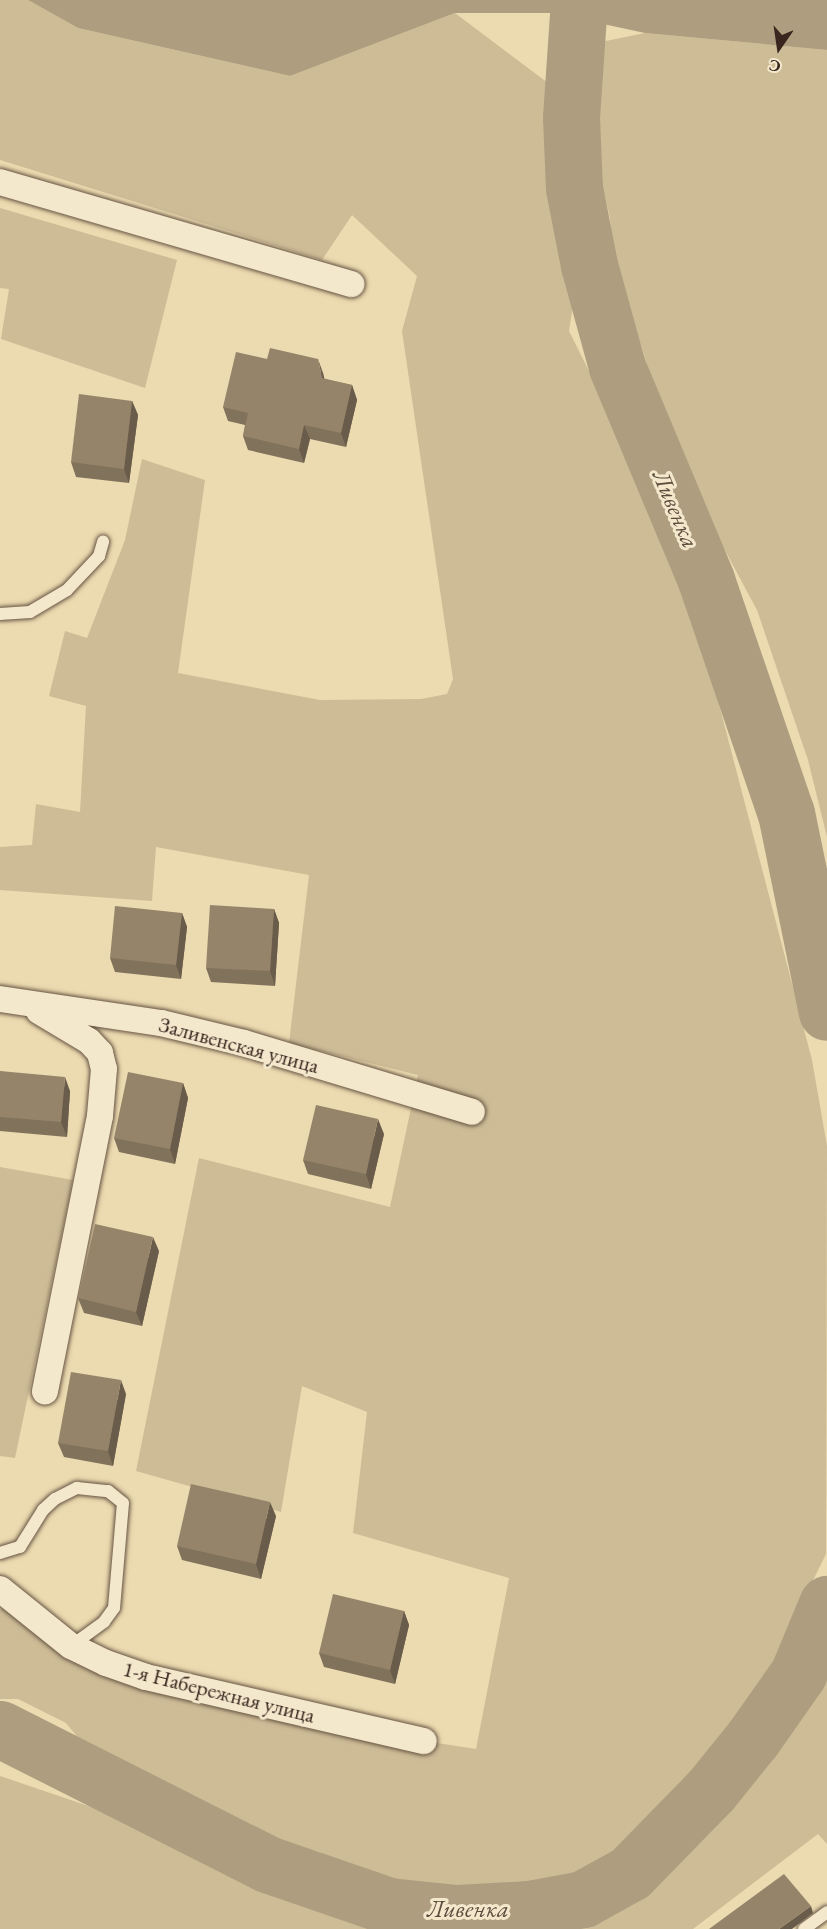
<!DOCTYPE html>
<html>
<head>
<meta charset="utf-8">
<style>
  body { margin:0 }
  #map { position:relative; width:827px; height:1929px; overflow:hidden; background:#ecdab0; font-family:"EB Garamond",serif }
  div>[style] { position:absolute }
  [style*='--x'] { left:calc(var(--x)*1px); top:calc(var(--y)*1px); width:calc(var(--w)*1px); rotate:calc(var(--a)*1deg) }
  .green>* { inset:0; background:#cebc97 }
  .water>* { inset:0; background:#af9d7f }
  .river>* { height:57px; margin:-28.5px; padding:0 28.5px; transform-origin:28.5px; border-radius:28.5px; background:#af9d7f }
  .roads { filter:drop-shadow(0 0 2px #665443) drop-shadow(0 0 2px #665443) }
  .service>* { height:12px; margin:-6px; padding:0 6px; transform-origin:6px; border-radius:6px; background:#f3e7cc }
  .minor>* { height:26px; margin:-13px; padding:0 13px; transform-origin:13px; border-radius:13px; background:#f3e7cc }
  .wall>* { inset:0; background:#81725b }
  .shaded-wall>* { inset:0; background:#695c4a }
  .building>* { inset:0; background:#96846a }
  span { translate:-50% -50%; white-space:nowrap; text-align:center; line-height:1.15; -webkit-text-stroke:6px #f3e7cc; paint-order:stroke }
  .street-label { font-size:22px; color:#39271f }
  .water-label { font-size:24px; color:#5c4a3c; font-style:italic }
  .north { position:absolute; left:749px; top:18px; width:60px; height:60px; -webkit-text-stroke:4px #f3e7cc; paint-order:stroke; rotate:193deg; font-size:16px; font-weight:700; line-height:24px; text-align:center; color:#39271f }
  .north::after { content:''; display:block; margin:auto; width:21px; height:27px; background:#39271f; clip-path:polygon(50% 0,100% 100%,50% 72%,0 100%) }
</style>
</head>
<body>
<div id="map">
  <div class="green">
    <div style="clip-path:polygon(0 0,28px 0,78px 28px,290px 76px,455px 13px,552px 86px,559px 241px,574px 299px,569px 331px,646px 485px,710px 670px,812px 1060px,827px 1146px,826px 1554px,742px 1725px,667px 1813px,609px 1864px,553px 1881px,490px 1889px,414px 1888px,347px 1872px,320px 1852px,291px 1846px,100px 1765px,66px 1723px,18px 1699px,0 1699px,0 1610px,14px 1600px,71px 1646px,424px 1741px,476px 1749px,509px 1578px,353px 1533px,367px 1412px,302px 1386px,281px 1512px,136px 1471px,199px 1158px,390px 1207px,418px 1075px,289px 1043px,309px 875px,156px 847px,152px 901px,0 890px,0 847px,32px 845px,36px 804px,80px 812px,86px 706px,49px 696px,65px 631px,87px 638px,125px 540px,142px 459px,205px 480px,178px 673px,320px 700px,421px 699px,447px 694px,453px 679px,402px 331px,417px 276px,352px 215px,322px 260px,0 160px)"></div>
    <div style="clip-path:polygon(645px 33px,827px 50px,827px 837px,808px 760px,757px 610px,677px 461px,613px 256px,610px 218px,588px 124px,595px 66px,601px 42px)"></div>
    <div style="clip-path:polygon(0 208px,177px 260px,145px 388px,1px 339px,9px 289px,0 288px)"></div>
    <div style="clip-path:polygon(0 1167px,73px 1180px,15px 1458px,0 1456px)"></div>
    <div style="clip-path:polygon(827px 1656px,827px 1844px,818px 1834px,693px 1929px,534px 1929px,617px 1910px,716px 1822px,813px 1685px)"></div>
    <div style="clip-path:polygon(0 1776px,112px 1814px,299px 1898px,427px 1929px,0 1929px)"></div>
  </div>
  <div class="water">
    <div style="clip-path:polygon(28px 0,827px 0,827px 50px,645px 33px,552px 13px,455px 13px,290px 76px,78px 28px)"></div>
  </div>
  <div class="river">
    <div style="--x:579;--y:0;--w:117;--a:93.9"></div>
    <div style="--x:571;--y:117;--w:71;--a:87.6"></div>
    <div style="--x:574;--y:188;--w:78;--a:79"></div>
    <div style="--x:589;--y:265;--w:106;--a:74.6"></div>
    <div style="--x:617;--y:367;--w:231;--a:67.3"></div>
    <div style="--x:706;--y:580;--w:246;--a:71.1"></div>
    <div style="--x:786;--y:813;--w:203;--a:78.4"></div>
    <div style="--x:0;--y:1729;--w:299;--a:26.8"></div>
    <div style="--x:267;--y:1864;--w:129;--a:19"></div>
    <div style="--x:389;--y:1906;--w:68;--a:5.9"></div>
    <div style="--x:457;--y:1913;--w:72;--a:-3.2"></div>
    <div style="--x:529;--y:1909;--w:55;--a:-10.5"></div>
    <div style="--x:583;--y:1899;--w:54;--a:-29"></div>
    <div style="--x:630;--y:1873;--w:116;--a:-45.7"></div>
    <div style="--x:711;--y:1790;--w:67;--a:-51.1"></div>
    <div style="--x:753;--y:1738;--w:78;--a:-54.9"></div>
    <div style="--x:798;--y:1674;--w:76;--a:-67.5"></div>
  </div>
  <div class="roads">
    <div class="service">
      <div style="--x:0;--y:614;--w:30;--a:-4"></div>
      <div style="--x:30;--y:612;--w:43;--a:-30.7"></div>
      <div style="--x:67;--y:590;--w:47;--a:-46.7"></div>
      <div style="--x:99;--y:556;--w:15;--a:-74"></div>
      <div style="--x:0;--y:1553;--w:21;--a:-17"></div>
      <div style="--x:20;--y:1547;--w:44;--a:-58.1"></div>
      <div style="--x:43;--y:1510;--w:16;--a:-43"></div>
      <div style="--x:55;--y:1499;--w:25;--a:-27"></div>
      <div style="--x:77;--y:1488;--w:31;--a:6"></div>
      <div style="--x:108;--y:1491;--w:19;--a:39"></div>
      <div style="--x:123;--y:1503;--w:105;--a:94.9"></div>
      <div style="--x:114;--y:1608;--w:17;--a:126"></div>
      <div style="--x:104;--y:1622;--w:41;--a:144"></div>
      <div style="--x:804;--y:1929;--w:29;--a:-36"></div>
    </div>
    <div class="minor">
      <div style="--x:0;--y:182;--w:366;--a:16.2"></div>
      <div style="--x:0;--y:999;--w:163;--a:8.5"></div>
      <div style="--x:161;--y:1023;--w:85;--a:13.5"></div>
      <div style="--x:244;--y:1043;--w:238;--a:16.8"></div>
      <div style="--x:39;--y:1011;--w:58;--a:31"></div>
      <div style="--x:89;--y:1041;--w:16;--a:47"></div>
      <div style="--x:100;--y:1053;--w:16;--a:76"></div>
      <div style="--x:104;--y:1069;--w:47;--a:94.9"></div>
      <div style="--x:100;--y:1116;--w:281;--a:101.3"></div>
      <div style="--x:0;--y:1589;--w:91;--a:38.8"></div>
      <div style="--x:71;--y:1646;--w:39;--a:26"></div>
      <div style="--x:106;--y:1663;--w:42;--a:19.3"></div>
      <div style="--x:146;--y:1677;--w:285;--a:13"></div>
    </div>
  </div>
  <div class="wall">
    <div style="clip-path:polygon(323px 373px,324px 379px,352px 385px,357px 400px,346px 447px,310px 439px,304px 463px,248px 450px,243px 436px,245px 425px,228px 421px,223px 407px)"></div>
    <div style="clip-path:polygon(132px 401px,138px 415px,129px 483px,76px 477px,71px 462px)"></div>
    <div style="clip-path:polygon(274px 909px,279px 923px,275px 986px,211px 982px,206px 968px)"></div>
    <div style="clip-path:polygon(182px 913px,187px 927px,181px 979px,115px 972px,110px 958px)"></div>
    <div style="clip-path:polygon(0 1071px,70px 1091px,67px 1137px,0 1131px)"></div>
    <div style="clip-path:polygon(183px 1083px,188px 1098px,175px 1164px,119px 1152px,114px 1138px)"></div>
    <div style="clip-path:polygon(384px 1134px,371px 1189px,308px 1174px,303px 1160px)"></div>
    <div style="clip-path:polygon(159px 1251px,142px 1326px,84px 1313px,78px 1298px)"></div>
    <div style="clip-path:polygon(126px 1394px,113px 1466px,64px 1457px,58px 1443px)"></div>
    <div style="clip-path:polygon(276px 1516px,261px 1579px,182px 1560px,177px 1546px)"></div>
    <div style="clip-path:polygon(404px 1611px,409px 1625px,395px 1684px,324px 1667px,319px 1653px)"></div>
  </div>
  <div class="shaded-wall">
    <div style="clip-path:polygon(318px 359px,323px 373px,328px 393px,322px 378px)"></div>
    <div style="clip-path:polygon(352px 385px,357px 400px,346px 447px,341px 433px)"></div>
    <div style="clip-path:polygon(132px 401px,138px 415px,129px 483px,124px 469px)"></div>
    <div style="clip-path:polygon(304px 425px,310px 439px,304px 463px,299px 449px)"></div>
    <div style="clip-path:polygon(274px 909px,279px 923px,275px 986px,270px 971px)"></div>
    <div style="clip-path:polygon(182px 913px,187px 927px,181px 979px,176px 965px)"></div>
    <div style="clip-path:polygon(65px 1077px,70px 1091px,67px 1137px,61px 1122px)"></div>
    <div style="clip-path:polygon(183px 1083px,188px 1098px,175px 1164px,170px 1149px)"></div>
    <div style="clip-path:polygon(378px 1119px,384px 1134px,371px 1189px,366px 1174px)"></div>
    <div style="clip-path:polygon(153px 1237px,159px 1251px,142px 1326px,136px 1312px)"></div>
    <div style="clip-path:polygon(121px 1380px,126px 1394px,113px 1466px,108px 1451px)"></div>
    <div style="clip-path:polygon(270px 1502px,276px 1516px,261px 1579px,256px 1564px)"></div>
    <div style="clip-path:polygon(404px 1611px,409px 1625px,395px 1684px,390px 1670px)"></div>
    <div style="clip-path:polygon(811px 1906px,813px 1913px,792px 1929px,779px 1929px)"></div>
  </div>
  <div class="building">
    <div style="clip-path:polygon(270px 348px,318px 359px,322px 378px,352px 385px,341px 433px,304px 425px,299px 449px,243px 436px,248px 413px,223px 407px,236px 352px,267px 359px)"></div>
    <div style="clip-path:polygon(79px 394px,132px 401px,124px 469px,71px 462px)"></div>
    <div style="clip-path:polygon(210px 905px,274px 909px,270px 971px,206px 968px)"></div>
    <div style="clip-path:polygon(115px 906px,182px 913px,176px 965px,110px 958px)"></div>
    <div style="clip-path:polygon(0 1071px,65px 1077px,61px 1122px,0 1117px)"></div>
    <div style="clip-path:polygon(128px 1072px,183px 1083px,170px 1149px,114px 1138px)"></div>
    <div style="clip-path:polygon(316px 1105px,378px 1119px,366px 1174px,303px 1160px)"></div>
    <div style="clip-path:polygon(95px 1224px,153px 1237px,136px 1312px,78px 1298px)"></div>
    <div style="clip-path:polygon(71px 1372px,121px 1380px,108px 1451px,58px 1443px)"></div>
    <div style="clip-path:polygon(191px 1484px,270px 1502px,256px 1564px,177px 1546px)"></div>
    <div style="clip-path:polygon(333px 1594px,404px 1611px,390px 1670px,319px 1653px)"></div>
    <div style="clip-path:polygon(784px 1874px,811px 1906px,779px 1929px,709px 1929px)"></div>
  </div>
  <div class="street-label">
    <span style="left:239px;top:1045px;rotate:15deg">Заливенская улица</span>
    <span style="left:219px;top:1692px;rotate:14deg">1-я Набережная улица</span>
  </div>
  <div class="water-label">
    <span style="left:676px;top:509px;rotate:67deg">Ливенка</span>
    <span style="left:468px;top:1909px">Ливенка</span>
  </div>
  <div class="north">С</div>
</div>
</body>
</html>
